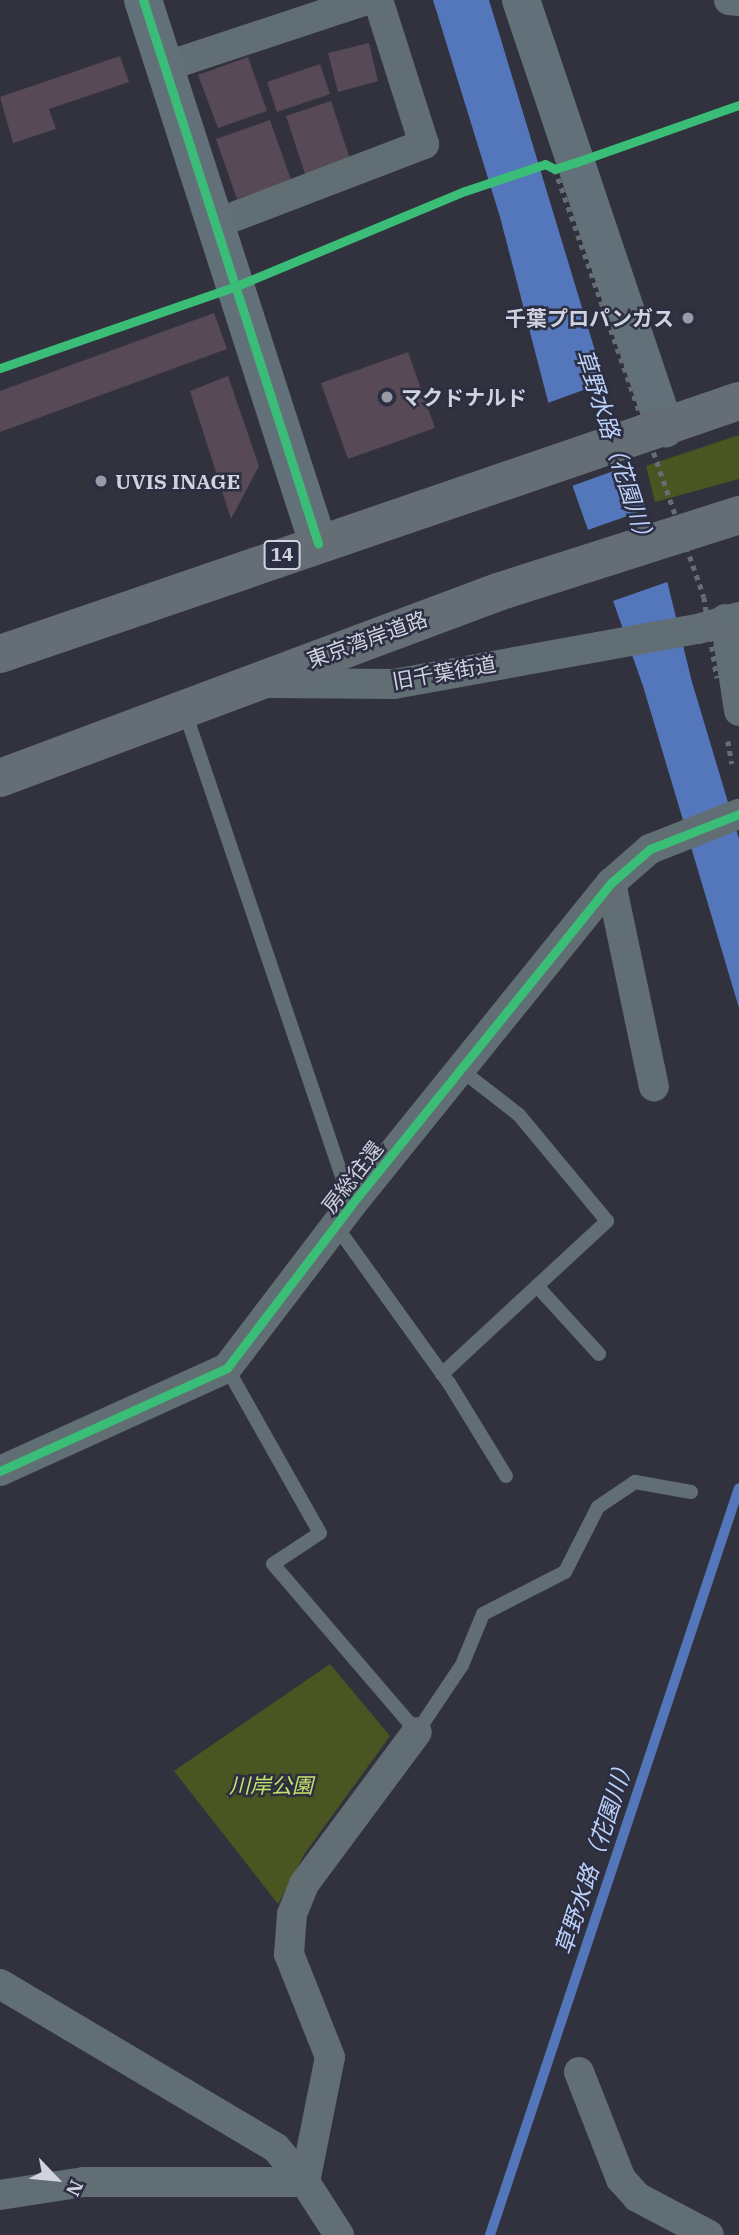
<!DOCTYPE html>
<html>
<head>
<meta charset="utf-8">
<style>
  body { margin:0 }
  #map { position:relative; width:739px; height:2235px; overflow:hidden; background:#31323d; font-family:"IBM Plex Serif","Noto Sans JP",serif }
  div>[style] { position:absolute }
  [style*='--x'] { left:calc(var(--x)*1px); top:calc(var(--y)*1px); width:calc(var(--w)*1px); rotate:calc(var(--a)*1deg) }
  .green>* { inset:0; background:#4a5521 }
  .water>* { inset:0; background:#5476bb }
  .pier>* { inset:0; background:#31323d }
  .stream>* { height:10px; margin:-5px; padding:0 5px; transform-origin:5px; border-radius:5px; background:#5476bb }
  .building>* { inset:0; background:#574956 }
  .path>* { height:4.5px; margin-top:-2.25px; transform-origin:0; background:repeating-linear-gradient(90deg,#666e75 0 5px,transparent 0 10px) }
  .lane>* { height:14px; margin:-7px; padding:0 7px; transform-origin:7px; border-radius:7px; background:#616e74 }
  .street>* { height:30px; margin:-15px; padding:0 15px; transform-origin:15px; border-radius:15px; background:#616e74 }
  .secondary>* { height:38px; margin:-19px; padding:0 19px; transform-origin:19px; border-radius:19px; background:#627179 }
  .highway>* { height:38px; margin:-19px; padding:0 19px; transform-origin:19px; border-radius:19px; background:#656e75 }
  .path-bridge>* { height:4.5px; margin-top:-2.25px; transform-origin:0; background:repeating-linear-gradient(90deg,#666e75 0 5px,transparent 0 10px) }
  .cycleway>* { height:9px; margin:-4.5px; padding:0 4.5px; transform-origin:4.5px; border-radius:4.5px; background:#3abd76 }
  .dots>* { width:19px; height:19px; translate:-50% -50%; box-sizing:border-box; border:4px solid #2c2e42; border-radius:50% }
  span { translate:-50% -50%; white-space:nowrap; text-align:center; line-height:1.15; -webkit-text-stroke:5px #2c2e42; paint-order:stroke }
  .shield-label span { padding:2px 5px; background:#2c2e42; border:2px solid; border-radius:5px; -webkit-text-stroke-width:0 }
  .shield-label { font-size:19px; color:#d0d2df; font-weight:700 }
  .poi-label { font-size:21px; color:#d0d2df; font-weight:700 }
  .right { translate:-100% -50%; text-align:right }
  .left { translate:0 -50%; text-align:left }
  .street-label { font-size:21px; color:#d0d2df }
  .park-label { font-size:21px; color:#c7e268; font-style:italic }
  .water-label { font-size:23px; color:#bcd1f9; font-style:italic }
  .north { position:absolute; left:21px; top:2144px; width:70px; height:70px; -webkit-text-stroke:5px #2c2e42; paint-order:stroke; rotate:116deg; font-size:19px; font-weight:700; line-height:28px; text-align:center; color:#d0d2df }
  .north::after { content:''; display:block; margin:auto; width:24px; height:32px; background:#d0d2df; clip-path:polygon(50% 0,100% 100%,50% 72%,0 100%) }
</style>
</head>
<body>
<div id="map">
  <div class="green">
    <div style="clip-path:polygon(739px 435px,739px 479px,655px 502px,646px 466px)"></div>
    <div style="clip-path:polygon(330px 1664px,390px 1736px,305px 1853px,278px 1904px,174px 1771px)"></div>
  </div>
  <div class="water">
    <div style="clip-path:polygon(433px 0,489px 0,628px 460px,654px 528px,692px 682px,739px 839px,739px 1008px,643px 686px,563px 459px,500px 217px)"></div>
  </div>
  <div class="pier">
    <div style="clip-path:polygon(608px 381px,633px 464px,569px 487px,545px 404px)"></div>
    <div style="clip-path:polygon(650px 508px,670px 581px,610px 602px,585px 531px)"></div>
  </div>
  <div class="stream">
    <div style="--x:490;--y:2235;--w:787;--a:-71.57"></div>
  </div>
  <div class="building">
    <div style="clip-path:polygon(369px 43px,378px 81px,338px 92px,328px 53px)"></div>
    <div style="clip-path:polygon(120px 56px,129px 82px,49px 109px,56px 129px,13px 143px,0 97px)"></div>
    <div style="clip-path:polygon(248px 57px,267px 111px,218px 128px,198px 75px)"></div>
    <div style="clip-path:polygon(320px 64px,330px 94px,277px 112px,267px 82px)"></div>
    <div style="clip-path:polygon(331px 101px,350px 159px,305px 174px,286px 116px)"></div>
    <div style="clip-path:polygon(270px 120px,291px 180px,237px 199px,216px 139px)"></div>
    <div style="clip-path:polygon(214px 313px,227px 349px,0 432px,0 391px)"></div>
    <div style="clip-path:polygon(408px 352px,435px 428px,348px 459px,321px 383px)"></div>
    <div style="clip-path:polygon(228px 376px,259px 466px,231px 519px,190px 391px)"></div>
  </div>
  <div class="path">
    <div style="--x:268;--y:273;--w:213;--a:-22.6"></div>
    <div style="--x:465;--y:191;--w:79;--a:-18.4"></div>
    <div style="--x:0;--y:368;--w:213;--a:-19.2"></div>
    <div style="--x:728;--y:741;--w:23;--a:80"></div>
  </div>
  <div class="lane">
    <div style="--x:185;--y:712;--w:518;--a:71.32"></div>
    <div style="--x:336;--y:1226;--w:193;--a:54.3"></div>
    <div style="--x:449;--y:1383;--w:109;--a:58.5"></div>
    <div style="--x:537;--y:1286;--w:92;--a:47.6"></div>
    <div style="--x:227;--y:1368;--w:189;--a:60.6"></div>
    <div style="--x:320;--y:1533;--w:56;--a:146.6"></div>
    <div style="--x:273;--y:1564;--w:221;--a:49.4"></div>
    <div style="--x:417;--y:1732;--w:81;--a:-56.1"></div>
    <div style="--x:462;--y:1665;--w:55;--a:-67.6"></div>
    <div style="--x:483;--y:1614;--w:92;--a:-27.1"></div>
    <div style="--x:565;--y:1572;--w:73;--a:-63.1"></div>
    <div style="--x:598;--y:1507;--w:45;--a:-34"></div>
    <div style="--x:635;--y:1482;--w:57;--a:10.1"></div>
    <div style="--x:442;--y:1374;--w:225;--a:-42.8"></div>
    <div style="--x:607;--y:1221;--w:138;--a:-129.7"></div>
    <div style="--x:519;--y:1115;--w:75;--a:-142.1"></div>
  </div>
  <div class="street">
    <div style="--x:729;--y:0;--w:10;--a:6"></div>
    <div style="--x:164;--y:67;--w:214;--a:-18.3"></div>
    <div style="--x:215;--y:224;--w:224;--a:-20.9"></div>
    <div style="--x:424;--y:144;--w:151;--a:-107.7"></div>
    <div style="--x:725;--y:619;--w:93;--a:81.3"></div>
    <div style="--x:270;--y:683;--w:124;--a:0.5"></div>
    <div style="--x:394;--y:684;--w:309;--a:-10.3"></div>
    <div style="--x:698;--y:629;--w:43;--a:-16.3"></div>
    <div style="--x:611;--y:883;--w:208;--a:78.1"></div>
    <div style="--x:0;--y:1471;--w:249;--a:-24.4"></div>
    <div style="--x:227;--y:1368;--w:205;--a:-52.7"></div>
    <div style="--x:351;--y:1205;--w:414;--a:-51.1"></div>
    <div style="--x:611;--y:883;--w:52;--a:-41.1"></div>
    <div style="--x:650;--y:849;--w:96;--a:-21.5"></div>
    <div style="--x:0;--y:1984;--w:321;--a:30.7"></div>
    <div style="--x:276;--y:2148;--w:45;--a:49.5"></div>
    <div style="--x:305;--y:2182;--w:63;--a:57.3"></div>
    <div style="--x:579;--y:2072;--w:115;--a:68.6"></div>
    <div style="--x:621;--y:2179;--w:24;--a:48"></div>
    <div style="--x:637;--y:2197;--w:81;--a:27.8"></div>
    <div style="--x:305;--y:2182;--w:127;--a:-78.7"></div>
    <div style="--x:330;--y:2057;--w:111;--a:-111.7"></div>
    <div style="--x:289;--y:1954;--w:40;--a:-85.7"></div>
    <div style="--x:292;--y:1914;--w:32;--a:-68"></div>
    <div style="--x:304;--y:1884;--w:189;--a:-53.4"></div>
    <div style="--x:0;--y:2195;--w:85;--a:-8.8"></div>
    <div style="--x:84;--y:2182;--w:221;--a:0"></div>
  </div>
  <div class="secondary">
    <div style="--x:143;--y:0;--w:571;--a:72.14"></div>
    <div style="--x:521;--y:0;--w:452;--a:71.4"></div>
  </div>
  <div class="highway">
    <div style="--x:0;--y:654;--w:781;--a:-18.9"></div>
    <div style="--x:0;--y:778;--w:532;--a:-20.48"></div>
    <div style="--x:498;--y:592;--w:253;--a:-17.7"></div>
  </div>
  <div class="path-bridge">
    <div style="--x:555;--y:169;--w:453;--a:70.8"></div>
    <div style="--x:704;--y:597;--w:82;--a:80.9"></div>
    <div style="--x:708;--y:633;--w:31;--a:-9"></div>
  </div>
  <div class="cycleway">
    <div style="--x:143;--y:0;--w:571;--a:72.14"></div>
    <div style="--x:0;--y:368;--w:248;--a:-19.1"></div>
    <div style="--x:234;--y:287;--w:250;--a:-22.6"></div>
    <div style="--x:465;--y:191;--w:84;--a:-18.6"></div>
    <div style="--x:545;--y:164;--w:11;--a:27"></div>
    <div style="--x:555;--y:169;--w:20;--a:-18"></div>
    <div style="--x:574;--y:163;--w:175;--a:-19.4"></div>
    <div style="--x:0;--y:1471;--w:249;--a:-24.4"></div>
    <div style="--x:227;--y:1368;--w:205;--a:-52.7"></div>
    <div style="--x:351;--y:1205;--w:414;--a:-51.1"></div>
    <div style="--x:611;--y:883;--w:52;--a:-41.1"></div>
    <div style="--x:650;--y:849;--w:96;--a:-21.5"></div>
  </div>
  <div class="dots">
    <div style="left:688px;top:318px;background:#989aa6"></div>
    <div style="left:387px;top:397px;background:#989aa6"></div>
    <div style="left:101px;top:481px;background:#989aa6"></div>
  </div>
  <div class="shield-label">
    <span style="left:282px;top:555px">14</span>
  </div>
  <div class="poi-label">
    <span class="right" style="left:674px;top:318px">千葉プロパンガス</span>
    <span class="left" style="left:401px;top:397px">マクドナルド</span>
    <span class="left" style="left:115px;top:481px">UVIS INAGE</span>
  </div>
  <div class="street-label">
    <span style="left:367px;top:639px;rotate:-20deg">東京湾岸道路</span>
    <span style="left:444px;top:672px;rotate:-10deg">旧千葉街道</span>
    <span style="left:352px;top:1177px;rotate:-52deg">房総往還</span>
  </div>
  <div class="park-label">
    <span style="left:271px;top:1785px">川岸公園</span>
  </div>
  <div class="water-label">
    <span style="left:616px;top:448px;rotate:72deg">草野水路（花園川）</span>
    <span style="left:594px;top:1855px;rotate:-72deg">草野水路（花園川）</span>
  </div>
  <div class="north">N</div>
</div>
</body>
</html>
